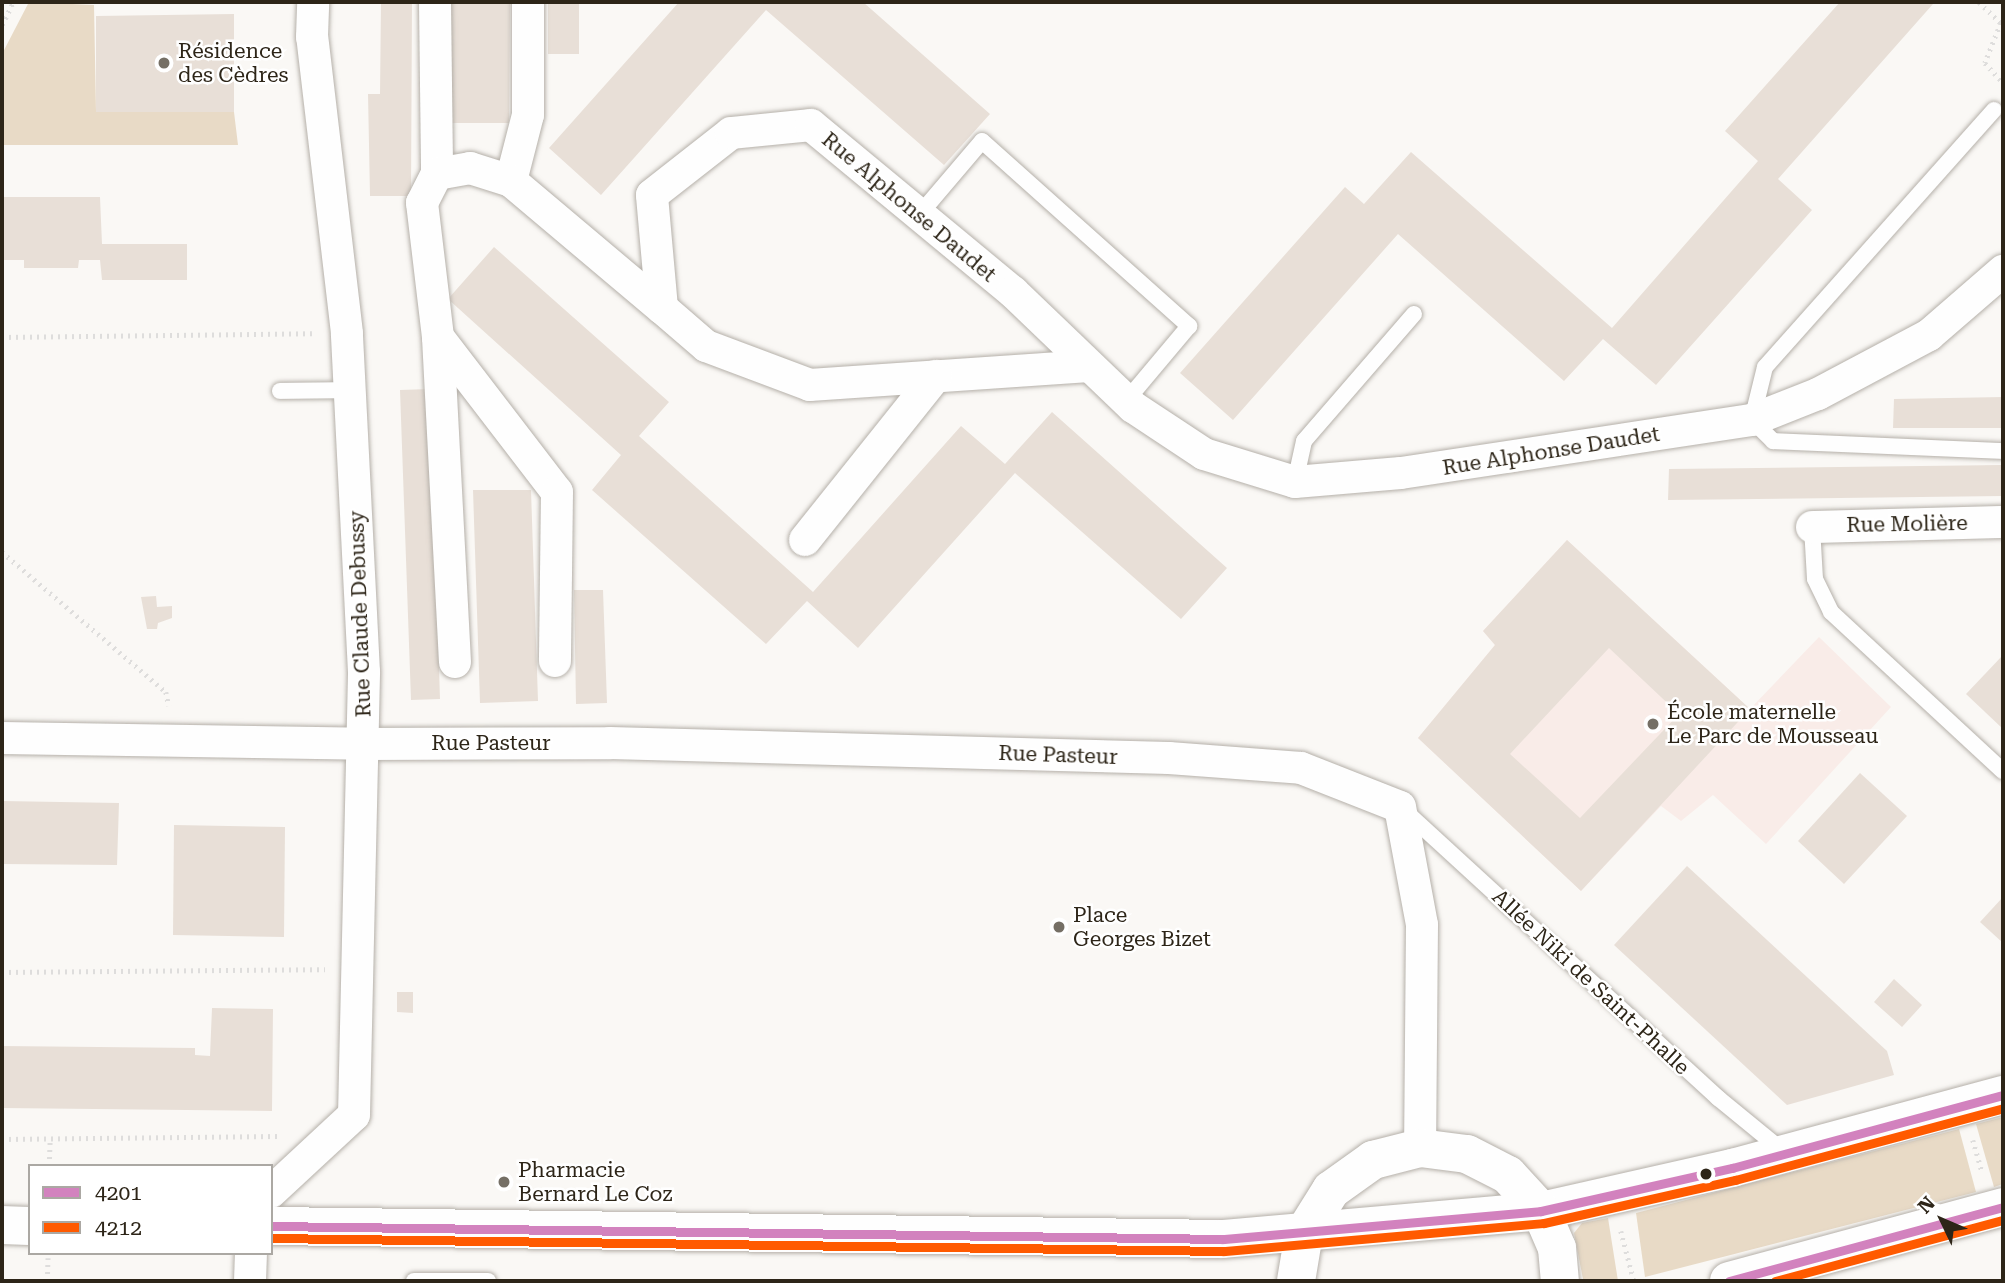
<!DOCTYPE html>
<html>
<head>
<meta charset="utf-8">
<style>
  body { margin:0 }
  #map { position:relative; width:2005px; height:1283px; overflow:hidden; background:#faf8f5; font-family:"Roboto Serif",serif }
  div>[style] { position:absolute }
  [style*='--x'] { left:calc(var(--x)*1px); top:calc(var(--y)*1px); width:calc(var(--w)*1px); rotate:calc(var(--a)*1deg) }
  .education>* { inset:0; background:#f9ece8 }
  .green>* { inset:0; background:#e8dac6 }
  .building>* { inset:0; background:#e8dfd7 }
  .path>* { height:4.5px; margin-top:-2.25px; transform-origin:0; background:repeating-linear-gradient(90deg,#dedddc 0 2px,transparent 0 7px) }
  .roads { filter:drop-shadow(0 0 2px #b5b0a9) drop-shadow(0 0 2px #b5b0a9) }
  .service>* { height:16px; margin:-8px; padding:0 8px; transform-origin:8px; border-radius:8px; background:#fefefe }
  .minor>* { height:32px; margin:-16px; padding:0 16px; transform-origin:16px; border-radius:16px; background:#fefefe }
  .secondary>* { height:38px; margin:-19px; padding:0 19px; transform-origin:19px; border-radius:19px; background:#fefefe }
  .bus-1>* { height:9px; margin:-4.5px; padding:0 4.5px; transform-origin:4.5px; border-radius:4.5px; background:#d282be }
  .bus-2>* { height:9px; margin:-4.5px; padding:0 4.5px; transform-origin:4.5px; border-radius:4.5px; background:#ff5a00 }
  .dots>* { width:19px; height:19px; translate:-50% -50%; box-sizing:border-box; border:4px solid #fff; border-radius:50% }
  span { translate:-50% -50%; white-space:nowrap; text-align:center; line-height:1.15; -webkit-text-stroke:5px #fff; paint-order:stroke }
  .poi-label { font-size:21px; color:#2d2518 }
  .left { translate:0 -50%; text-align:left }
  .street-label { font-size:21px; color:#2d2518 }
  .frame { position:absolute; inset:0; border:4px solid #2d2518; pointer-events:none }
  .legend { position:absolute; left:28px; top:1164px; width:245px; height:91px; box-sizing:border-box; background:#fff; border:2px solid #aba8a3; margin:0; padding:9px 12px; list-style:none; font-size:21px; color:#2d2518 }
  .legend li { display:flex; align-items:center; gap:14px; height:35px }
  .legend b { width:35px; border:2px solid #aba8a3 }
  .north { position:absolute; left:1907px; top:1185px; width:70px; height:70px; -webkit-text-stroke:5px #fff; paint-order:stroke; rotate:314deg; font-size:19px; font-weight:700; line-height:28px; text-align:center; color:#2d2518 }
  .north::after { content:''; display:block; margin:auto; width:24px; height:32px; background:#2d2518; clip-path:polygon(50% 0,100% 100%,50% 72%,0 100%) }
</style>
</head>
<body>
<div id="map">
  <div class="education">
    <div style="clip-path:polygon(1567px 540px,1750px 709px,1819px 637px,1891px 707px,1766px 844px,1713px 795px,1681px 821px,1661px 806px,1581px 891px,1418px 738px,1495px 645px,1483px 631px)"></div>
  </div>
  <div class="green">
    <div style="clip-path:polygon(29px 2px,94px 5px,96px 111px,234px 112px,238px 145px,2px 145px,2px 54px)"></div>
    <div style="clip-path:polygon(2003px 1117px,2003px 1184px,1994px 1187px,1976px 1124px)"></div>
    <div style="clip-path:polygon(1959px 1129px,1976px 1192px,1645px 1277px,1636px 1213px)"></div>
    <div style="clip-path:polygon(1608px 1218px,1618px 1281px,1587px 1281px,1583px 1279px,1574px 1233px,1582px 1223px)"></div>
  </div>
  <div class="building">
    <div style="clip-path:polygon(381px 2px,412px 2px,411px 196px,370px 196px,368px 94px,380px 94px)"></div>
    <div style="clip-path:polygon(450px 2px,510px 2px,509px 123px,450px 123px)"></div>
    <div style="clip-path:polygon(548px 2px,579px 2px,579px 54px,548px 54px)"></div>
    <div style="clip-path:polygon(679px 2px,863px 2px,990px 114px,944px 165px,766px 10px,601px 195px,549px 148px)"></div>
    <div style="clip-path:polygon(1840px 2px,1933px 4px,1778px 179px,1812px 210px,1656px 385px,1603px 339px,1564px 381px,1398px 234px,1233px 420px,1180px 373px,1345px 187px,1364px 204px,1411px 152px,1612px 328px,1758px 161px,1725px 131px)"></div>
    <div style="clip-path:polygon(234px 14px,234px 112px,96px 112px,96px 16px)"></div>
    <div style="clip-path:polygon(2px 197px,100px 197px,102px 244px,187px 244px,187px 280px,102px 280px,100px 260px,79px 260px,78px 268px,24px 268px,24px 260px,2px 260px)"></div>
    <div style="clip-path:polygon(494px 247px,669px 402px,639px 436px,813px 592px,961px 426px,1005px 464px,1052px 412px,1227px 568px,1181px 619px,1015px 473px,858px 648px,807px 601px,766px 644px,592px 490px,621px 455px,448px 299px)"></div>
    <div style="clip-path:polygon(430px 389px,440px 699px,411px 700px,400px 390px)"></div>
    <div style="clip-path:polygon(2003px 397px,2003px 428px,1893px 428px,1894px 399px)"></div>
    <div style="clip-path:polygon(2003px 465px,2003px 496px,1668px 500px,1669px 469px)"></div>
    <div style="clip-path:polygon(473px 490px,531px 490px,538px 701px,480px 703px)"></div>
    <div style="clip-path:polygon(evenodd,1567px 540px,1750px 709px,1581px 891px,1418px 738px,1495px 645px,1483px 631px,1567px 540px,1609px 648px,1679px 714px,1580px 818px,1510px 754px,1609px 648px)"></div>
    <div style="clip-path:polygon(574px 590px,603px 590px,607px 703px,576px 704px)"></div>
    <div style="clip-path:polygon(156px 596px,157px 607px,172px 606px,172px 618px,158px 623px,157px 629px,147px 629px,141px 597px)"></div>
    <div style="clip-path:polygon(2003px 655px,2003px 729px,1966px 694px)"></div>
    <div style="clip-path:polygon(1860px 773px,1907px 816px,1844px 884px,1798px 841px)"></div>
    <div style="clip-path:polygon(2px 801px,119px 803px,117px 865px,2px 864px)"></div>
    <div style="clip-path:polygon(174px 825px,285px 827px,284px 937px,173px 935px)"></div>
    <div style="clip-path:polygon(1687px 866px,1887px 1051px,1894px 1075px,1787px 1105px,1614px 945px)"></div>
    <div style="clip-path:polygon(2003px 897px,2003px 943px,1980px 922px)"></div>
    <div style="clip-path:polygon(1894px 979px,1922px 1005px,1902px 1027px,1874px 1002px)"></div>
    <div style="clip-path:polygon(397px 992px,413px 992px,413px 1013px,397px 1012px)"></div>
    <div style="clip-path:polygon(212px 1008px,273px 1009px,272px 1111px,2px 1108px,2px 1046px,195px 1048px,195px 1055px,210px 1056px)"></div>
  </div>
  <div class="path">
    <div style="--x:1979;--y:2;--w:30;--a:44"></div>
    <div style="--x:2001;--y:23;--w:43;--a:111.8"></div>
    <div style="--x:1985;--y:63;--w:26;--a:47"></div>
    <div style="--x:2;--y:25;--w:25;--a:-64"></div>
    <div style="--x:2;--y:337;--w:310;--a:-0.7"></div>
    <div style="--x:2;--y:552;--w:216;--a:40.5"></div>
    <div style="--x:166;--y:692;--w:14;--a:78"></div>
    <div style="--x:2;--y:972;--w:323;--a:-0.5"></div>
    <div style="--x:2;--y:1139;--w:279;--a:-0.6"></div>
    <div style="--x:1973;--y:1140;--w:33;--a:74"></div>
    <div style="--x:49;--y:1166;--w:27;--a:-88"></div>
    <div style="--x:1621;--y:1231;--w:52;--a:75.4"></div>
    <div style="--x:47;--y:1281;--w:23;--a:-88"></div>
  </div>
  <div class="roads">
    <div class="service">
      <div style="--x:1994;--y:110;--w:344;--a:131.7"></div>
      <div style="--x:1765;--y:367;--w:55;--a:103.8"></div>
      <div style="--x:1752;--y:420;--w:30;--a:45"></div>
      <div style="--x:1773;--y:441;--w:230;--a:2.5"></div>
      <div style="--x:919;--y:215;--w:97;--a:-49.6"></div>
      <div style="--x:982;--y:141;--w:278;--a:41.8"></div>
      <div style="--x:1189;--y:326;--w:98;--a:130"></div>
      <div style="--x:280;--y:391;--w:70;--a:-0.8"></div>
      <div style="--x:1295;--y:482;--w:42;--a:-77.6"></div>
      <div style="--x:1304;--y:441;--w:168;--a:-49.1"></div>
      <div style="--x:1812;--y:527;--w:52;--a:86.7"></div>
      <div style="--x:1815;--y:579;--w:37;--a:64"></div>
      <div style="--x:1831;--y:612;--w:234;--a:42.8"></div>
      <div style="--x:1405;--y:811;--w:425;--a:42.5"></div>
      <div style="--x:1718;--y:1098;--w:85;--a:39.3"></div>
      <div style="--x:414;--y:1281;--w:74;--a:0"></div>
    </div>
    <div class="minor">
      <div style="--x:435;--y:2;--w:172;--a:89.3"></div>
      <div style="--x:511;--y:181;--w:68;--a:-75.6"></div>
      <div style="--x:528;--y:115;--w:113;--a:-90"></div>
      <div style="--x:438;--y:337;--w:195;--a:52.5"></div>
      <div style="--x:557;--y:492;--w:169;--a:90.7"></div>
      <div style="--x:1089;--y:366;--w:280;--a:176.1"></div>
      <div style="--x:810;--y:385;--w:111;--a:-159.4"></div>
      <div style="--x:706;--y:346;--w:58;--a:-139.2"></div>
      <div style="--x:662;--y:308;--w:113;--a:-95.1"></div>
      <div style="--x:652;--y:195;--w:100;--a:-38.1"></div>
      <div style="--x:731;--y:133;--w:80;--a:-5.7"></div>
      <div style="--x:811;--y:125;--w:262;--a:39.6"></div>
      <div style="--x:1013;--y:292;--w:166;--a:43.8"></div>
      <div style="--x:1133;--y:407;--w:85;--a:33.5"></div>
      <div style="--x:1204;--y:454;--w:95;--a:17.1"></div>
      <div style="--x:1295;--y:482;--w:106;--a:-4.9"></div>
      <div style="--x:1401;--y:473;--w:355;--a:-8.6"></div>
      <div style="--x:1752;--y:420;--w:71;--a:-21.5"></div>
      <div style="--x:1818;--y:394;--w:126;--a:-28"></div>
      <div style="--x:1929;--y:335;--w:98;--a:-40.9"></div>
      <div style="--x:1812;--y:527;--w:191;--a:-1.5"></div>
      <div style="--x:805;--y:540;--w:210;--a:-51.4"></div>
      <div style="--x:455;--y:662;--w:325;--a:-93"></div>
      <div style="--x:438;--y:337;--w:135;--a:-96.8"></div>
      <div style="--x:422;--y:203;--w:33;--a:-63"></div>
      <div style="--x:437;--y:174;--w:34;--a:-10"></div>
      <div style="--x:470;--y:168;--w:43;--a:17.6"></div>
      <div style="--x:511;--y:181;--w:197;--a:40.1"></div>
      <div style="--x:2;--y:738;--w:362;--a:0.9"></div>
      <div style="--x:364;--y:744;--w:246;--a:-0.2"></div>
      <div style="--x:610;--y:743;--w:559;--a:1.54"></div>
      <div style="--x:1169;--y:758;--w:132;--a:4.3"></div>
      <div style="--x:1301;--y:768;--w:106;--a:21.5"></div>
      <div style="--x:1400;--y:807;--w:120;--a:79.4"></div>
      <div style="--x:1422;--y:925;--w:223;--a:90.5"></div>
      <div style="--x:271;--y:1192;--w:113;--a:-42.9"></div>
      <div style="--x:354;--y:1115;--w:443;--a:-88.7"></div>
      <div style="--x:364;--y:672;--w:339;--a:-92.9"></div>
      <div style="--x:347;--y:333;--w:298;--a:-96.7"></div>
      <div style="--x:312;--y:37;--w:35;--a:-88"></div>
      <div style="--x:250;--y:1281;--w:28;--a:-88"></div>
    </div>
    <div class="secondary">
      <div style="--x:2;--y:1225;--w:28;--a:2"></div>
      <div style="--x:271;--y:1226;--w:952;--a:0.78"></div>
      <div style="--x:1223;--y:1239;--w:319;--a:-5"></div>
      <div style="--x:1541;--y:1211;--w:196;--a:-12.7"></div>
      <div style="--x:1732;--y:1168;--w:281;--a:-15.1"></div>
      <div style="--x:1296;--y:1281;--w:49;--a:-80.5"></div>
      <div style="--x:1304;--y:1233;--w:51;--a:-57.9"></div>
      <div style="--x:1331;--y:1190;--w:52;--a:-35.5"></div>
      <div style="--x:1373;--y:1160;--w:49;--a:-14.3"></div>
      <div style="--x:1420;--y:1148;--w:47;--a:7.3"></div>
      <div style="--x:1467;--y:1154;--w:46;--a:27.1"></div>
      <div style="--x:1508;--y:1175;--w:49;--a:47.5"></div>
      <div style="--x:1541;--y:1211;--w:40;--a:66.6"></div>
      <div style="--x:1557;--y:1248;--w:33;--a:85"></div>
      <div style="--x:1729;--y:1281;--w:284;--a:-15.1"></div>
    </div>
  </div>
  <div class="bus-1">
    <div style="--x:271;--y:1226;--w:952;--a:0.78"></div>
    <div style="--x:1223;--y:1239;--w:319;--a:-5"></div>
    <div style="--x:1541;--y:1211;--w:196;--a:-12.7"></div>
    <div style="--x:1732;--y:1168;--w:281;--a:-15.1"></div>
    <div style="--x:1729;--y:1281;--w:284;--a:-15.1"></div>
  </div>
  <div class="bus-2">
    <div style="--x:271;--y:1238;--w:953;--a:0.78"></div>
    <div style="--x:1224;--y:1251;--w:321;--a:-5"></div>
    <div style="--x:1544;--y:1223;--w:196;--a:-12.7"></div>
    <div style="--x:1735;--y:1180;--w:278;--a:-15"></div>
    <div style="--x:1775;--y:1281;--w:236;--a:-15"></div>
  </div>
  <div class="dots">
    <div style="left:164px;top:63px;background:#756f65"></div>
    <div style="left:1653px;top:724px;background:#756f65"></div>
    <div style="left:1059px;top:927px;background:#756f65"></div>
    <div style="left:1706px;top:1174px;background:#2d2518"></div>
    <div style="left:504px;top:1182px;background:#756f65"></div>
  </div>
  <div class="poi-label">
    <span class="left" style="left:178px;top:63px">Résidence<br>des Cèdres</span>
    <span class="left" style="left:1667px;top:724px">École maternelle<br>Le Parc de Mousseau</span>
    <span class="left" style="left:1073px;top:927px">Place<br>Georges Bizet</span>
    <span class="left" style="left:518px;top:1182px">Pharmacie<br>Bernard Le Coz</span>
  </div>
  <div class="street-label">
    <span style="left:909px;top:207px;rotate:40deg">Rue Alphonse Daudet</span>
    <span style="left:1551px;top:451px;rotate:-9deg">Rue Alphonse Daudet</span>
    <span style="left:1907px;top:524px;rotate:-1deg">Rue Molière</span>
    <span style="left:360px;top:614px;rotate:-92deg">Rue Claude Debussy</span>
    <span style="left:491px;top:743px">Rue Pasteur</span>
    <span style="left:1058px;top:755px;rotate:2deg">Rue Pasteur</span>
    <span style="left:1591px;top:982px;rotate:43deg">Allée Niki de Saint-Phalle</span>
  </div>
  <div class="frame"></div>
  <ul class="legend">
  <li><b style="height:9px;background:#d282be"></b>4201</li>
  <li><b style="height:9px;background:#ff5a00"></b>4212</li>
  </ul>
  <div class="north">N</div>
</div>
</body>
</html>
